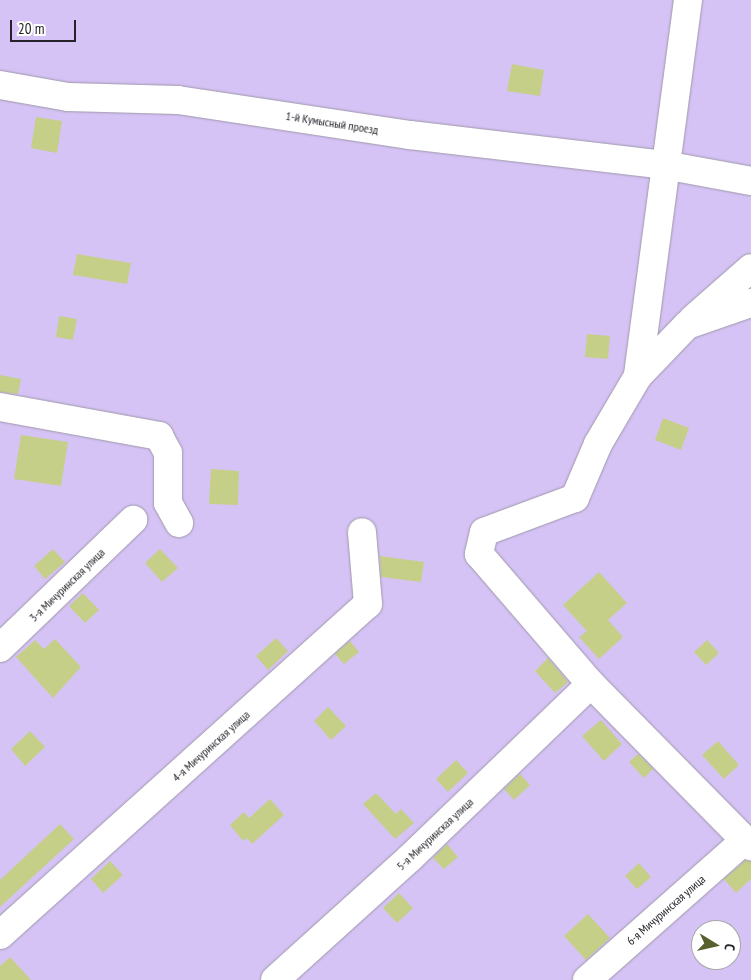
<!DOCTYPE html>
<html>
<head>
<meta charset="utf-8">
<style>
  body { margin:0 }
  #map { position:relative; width:751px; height:980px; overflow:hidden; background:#f7f3fe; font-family:"PT Sans Narrow",sans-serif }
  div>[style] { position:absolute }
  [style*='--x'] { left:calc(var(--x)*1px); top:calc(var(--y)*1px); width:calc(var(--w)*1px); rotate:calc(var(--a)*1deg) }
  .green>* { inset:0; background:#d6c3f6 }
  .building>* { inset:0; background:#c5cf88 }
  .roads { filter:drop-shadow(0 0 1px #9f99aa) drop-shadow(0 0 1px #9f99aa) }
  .minor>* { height:28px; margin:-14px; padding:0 14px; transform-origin:14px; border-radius:14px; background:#fff }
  span { translate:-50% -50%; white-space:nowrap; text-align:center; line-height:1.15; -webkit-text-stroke:5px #fff; paint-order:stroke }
  .street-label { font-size:12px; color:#252229 }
  .north { position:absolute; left:691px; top:920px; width:50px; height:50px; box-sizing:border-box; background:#fff; border:1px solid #a8a7a9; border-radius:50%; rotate:99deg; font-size:14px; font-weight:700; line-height:20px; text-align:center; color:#252229 }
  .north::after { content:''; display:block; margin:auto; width:18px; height:22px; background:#595f2d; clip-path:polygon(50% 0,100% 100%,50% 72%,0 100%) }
  .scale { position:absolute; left:10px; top:20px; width:66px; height:22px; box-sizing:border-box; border:2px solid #252229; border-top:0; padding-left:6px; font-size:15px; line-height:18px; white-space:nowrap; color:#252229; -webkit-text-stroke:4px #fff; paint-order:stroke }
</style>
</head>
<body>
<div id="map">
  <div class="green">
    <div style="clip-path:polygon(evenodd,0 0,751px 0,751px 980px,0 980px,0 0,701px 930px,731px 930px,731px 960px,701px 960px,701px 930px)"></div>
  </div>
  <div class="building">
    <div style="clip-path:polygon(512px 64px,544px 70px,540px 96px,507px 91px)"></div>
    <div style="clip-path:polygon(36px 117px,62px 121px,57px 153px,31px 148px)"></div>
    <div style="clip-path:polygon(77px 254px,131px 263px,127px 284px,73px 275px)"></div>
    <div style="clip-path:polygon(59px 316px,77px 319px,73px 340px,56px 337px)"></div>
    <div style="clip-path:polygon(587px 334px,610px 336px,608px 359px,585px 357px)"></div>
    <div style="clip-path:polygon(0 375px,21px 379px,18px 394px,0 392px)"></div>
    <div style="clip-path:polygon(663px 418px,689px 428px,681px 450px,655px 440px)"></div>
    <div style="clip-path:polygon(21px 435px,68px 442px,61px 486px,14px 479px)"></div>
    <div style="clip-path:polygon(211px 469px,239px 471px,238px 505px,209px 504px)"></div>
    <div style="clip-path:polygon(53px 549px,65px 562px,45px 579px,34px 566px)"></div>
    <div style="clip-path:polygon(160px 549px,178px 568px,162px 582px,145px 563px)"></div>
    <div style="clip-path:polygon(380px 556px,424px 562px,421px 582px,381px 577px)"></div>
    <div style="clip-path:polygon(599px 572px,627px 603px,608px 620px,623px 637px,599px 659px,579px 637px,587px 631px,563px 605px)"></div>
    <div style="clip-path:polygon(83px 593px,99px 610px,85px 623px,69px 606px)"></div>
    <div style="clip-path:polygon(276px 638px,288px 651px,268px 670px,256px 656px)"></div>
    <div style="clip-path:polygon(55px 639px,81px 667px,53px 698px,16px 657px,35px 640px,44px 649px)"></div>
    <div style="clip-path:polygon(707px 640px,719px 653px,706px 665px,694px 652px)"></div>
    <div style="clip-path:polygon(350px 641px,359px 652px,344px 664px,335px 654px)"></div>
    <div style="clip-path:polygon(548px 658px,568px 682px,555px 693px,535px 671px)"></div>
    <div style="clip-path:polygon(328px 707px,346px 726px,331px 740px,314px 721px)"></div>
    <div style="clip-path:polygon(601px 720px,622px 744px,604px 761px,582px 736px)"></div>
    <div style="clip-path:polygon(30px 731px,45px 747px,25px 766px,11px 749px)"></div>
    <div style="clip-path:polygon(718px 741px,739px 765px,724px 779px,702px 755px)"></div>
    <div style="clip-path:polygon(638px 754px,653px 769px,644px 778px,629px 762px)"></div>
    <div style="clip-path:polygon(456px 760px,468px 773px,448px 792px,436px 779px)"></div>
    <div style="clip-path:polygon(520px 774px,530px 785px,514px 800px,504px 789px)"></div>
    <div style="clip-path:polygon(376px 793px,396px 814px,401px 809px,414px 823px,395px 839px,363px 804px)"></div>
    <div style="clip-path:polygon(270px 799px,284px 815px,252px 844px,247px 838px,243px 841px,230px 825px,244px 812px,249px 818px)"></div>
    <div style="clip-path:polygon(60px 824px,74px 839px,0 907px,0 880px)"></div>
    <div style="clip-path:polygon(447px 844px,458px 857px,444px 869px,433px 858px)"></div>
    <div style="clip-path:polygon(746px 860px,751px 861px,751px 879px,736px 893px,724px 879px)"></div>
    <div style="clip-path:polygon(110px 861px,123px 875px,103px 893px,91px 879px)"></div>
    <div style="clip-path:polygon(639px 863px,651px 877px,637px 889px,625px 876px)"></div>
    <div style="clip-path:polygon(399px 893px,413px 908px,397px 923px,383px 908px)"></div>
    <div style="clip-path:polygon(588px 914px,610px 938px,586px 960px,564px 936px)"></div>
    <div style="clip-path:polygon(10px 957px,31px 980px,0 980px,0 966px)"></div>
  </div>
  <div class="roads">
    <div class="minor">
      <div style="--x:688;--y:0;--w:379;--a:97.6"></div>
      <div style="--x:638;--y:376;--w:79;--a:120.5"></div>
      <div style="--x:598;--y:444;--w:59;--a:113.1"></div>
      <div style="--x:575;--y:498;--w:97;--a:159.5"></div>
      <div style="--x:484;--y:532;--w:23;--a:103"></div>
      <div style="--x:479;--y:554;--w:172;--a:49.3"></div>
      <div style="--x:591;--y:684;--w:228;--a:45.4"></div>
      <div style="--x:0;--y:85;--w:69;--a:10"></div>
      <div style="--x:68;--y:97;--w:110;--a:1.6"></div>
      <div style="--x:178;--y:100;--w:235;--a:8.6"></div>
      <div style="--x:410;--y:135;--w:256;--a:6.7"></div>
      <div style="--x:664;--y:165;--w:88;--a:10.4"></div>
      <div style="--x:693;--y:319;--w:77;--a:-41.3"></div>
      <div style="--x:638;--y:376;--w:71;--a:-46.1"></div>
      <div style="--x:687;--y:325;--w:68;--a:-19"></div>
      <div style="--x:0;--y:407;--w:162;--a:10.3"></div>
      <div style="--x:159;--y:436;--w:19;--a:62"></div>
      <div style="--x:168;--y:453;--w:50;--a:90"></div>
      <div style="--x:168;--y:503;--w:23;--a:61"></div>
      <div style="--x:0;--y:648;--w:185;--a:-43.9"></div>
      <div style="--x:0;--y:935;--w:495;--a:-42"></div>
      <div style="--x:368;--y:604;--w:72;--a:-94.8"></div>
      <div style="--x:275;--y:980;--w:182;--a:-42.1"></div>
      <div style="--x:410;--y:858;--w:251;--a:-43.9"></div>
      <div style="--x:587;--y:980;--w:211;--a:-41.5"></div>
    </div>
  </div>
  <div class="street-label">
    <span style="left:332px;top:123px;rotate:9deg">1-й Кумысный проезд</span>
    <span style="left:67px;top:585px;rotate:-44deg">3-я Мичуринская улица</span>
    <span style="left:211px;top:746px;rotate:-42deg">4-я Мичуринская улица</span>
    <span style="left:435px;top:834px;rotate:-43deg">5-я Мичуринская улица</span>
    <span style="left:666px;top:910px;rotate:-41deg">6-я Мичуринская улица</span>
  </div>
  <div class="north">С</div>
  <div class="scale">20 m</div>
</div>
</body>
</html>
